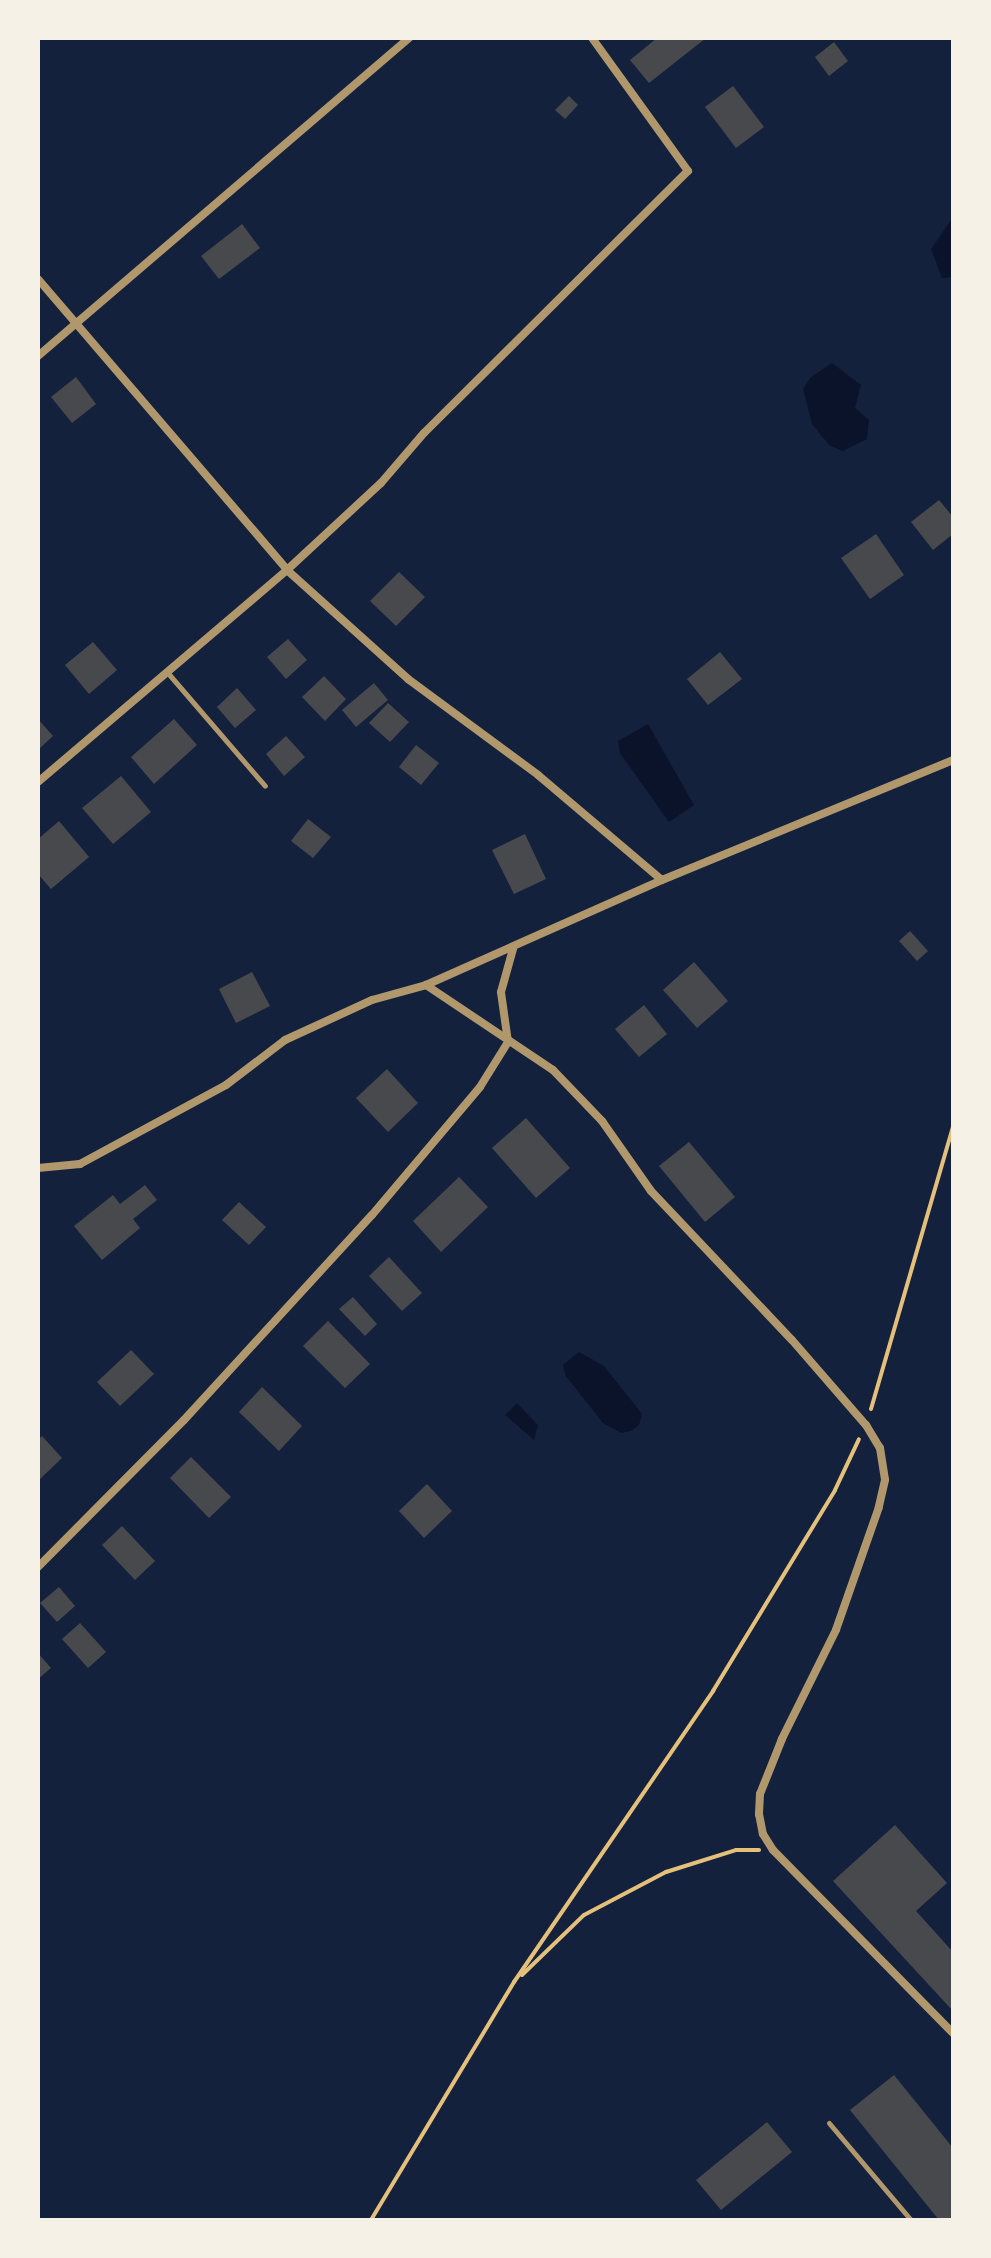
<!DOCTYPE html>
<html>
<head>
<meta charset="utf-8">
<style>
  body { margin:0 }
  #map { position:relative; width:991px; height:2258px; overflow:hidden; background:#14213d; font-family:"Roboto Condensed",sans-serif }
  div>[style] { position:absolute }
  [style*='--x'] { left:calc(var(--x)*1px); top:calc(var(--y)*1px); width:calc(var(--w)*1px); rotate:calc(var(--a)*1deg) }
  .water>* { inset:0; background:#0b132b }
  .building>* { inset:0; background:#48494c }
  .path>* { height:4px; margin:-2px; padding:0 2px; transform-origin:2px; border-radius:2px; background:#e5c07b }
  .service>* { height:5px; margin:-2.5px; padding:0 2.5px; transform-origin:2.5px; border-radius:2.5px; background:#b1986c }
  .minor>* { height:8px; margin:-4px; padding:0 4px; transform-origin:4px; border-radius:4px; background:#b1986c }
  span { translate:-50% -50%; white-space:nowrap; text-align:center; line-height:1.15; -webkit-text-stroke:8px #f6f1e7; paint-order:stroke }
  .frame { position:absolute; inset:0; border:40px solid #f6f1e7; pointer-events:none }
</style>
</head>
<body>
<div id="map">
  <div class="water">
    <div style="clip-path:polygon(953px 217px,953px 277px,942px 278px,931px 249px)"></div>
    <div style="clip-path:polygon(832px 363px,861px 385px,855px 408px,869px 420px,867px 439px,843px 451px,830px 446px,812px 424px,803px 389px,811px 377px)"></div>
    <div style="clip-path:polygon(648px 724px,694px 805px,669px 822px,620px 753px,618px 741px)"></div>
    <div style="clip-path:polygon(579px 1352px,604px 1366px,642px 1414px,639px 1425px,631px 1431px,621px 1433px,603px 1423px,565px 1375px,563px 1365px)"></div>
    <div style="clip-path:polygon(517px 1403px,538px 1425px,534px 1440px,505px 1415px)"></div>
  </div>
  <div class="building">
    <div style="clip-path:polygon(657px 38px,706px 38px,649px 83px,630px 60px)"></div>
    <div style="clip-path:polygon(834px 42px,848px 61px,829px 76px,815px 57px)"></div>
    <div style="clip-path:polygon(733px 86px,764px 127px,736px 148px,705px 107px)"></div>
    <div style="clip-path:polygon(569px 96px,578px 105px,565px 119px,555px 110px)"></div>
    <div style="clip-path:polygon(242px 224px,260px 248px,219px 279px,201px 256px)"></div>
    <div style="clip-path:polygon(76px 377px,96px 404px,72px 423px,51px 397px)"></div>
    <div style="clip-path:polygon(939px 500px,953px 517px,953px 534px,933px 550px,911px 522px)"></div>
    <div style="clip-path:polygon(876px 534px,904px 575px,870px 599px,841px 558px)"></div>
    <div style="clip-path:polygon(399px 572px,425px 597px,396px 626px,370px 601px)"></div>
    <div style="clip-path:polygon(288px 639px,307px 660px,286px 679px,267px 657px)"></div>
    <div style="clip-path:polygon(93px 642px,117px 670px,89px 694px,65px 665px)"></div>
    <div style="clip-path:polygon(720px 652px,742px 679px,708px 705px,687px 679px)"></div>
    <div style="clip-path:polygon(324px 676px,346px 699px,325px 721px,302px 697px)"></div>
    <div style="clip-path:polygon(374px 683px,388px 700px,356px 727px,342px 710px)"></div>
    <div style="clip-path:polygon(237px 688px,256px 710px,235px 728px,217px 707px)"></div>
    <div style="clip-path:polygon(388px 703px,409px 722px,390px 742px,369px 723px)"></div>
    <div style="clip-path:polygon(38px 719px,53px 736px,38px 750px)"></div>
    <div style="clip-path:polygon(174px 719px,197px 745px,154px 784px,131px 757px)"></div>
    <div style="clip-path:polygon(286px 736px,305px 757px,284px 776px,266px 754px)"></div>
    <div style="clip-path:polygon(416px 745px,439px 763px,421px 785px,399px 767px)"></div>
    <div style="clip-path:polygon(121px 776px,151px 812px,113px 844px,82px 808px)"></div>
    <div style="clip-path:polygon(308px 819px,331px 837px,313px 858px,291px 841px)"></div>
    <div style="clip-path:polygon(59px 821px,89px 857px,51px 889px,38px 874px,38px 839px)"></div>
    <div style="clip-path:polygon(525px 834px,546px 879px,514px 894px,492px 850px)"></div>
    <div style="clip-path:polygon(910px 931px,928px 951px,917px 961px,899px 941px)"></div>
    <div style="clip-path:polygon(694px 962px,728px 1001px,697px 1028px,663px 990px)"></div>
    <div style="clip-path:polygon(252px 972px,270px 1006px,236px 1023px,219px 989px)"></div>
    <div style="clip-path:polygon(644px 1005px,667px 1034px,639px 1057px,615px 1029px)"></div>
    <div style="clip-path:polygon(387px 1069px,418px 1103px,388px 1132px,356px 1098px)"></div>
    <div style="clip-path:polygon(526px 1118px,570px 1168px,536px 1198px,492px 1148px)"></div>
    <div style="clip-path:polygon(689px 1142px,735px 1197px,705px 1222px,659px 1166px)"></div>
    <div style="clip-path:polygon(459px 1177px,488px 1207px,441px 1252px,413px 1221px)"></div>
    <div style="clip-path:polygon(145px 1185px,157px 1200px,133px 1219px,140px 1228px,102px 1260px,74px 1226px,113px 1195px,120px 1204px)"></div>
    <div style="clip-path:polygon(239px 1202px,266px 1227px,249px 1245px,222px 1220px)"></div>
    <div style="clip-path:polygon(389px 1257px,422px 1293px,402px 1311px,369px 1276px)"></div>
    <div style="clip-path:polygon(353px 1297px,377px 1324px,365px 1336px,339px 1309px)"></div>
    <div style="clip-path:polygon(328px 1321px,370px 1364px,345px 1388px,303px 1346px)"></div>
    <div style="clip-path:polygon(131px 1350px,154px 1374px,120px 1406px,97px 1382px)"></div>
    <div style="clip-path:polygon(262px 1387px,302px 1426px,279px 1451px,239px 1412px)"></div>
    <div style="clip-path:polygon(42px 1436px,62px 1458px,38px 1481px,38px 1440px)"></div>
    <div style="clip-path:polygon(191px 1457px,231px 1497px,209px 1518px,170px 1478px)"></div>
    <div style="clip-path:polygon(427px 1484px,452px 1511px,424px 1538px,399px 1511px)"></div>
    <div style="clip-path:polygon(122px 1526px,155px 1561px,135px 1580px,102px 1545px)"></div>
    <div style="clip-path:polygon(59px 1587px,75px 1606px,57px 1622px,40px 1603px)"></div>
    <div style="clip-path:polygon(80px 1623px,106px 1652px,88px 1668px,62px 1639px)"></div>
    <div style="clip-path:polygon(38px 1653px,51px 1668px,38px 1679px)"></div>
    <div style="clip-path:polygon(895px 1825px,947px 1883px,916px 1911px,953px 1952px,953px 2011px,833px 1881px)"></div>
    <div style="clip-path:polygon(894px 2075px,953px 2148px,953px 2220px,939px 2220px,850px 2110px)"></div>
    <div style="clip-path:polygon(767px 2122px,792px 2152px,721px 2210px,696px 2180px)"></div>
  </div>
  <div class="path">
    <div style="--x:871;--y:1409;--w:295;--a:-73.8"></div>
    <div style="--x:522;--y:1975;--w:86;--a:-44.1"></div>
    <div style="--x:584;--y:1915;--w:93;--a:-27.7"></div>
    <div style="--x:666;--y:1872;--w:73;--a:-17.4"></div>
    <div style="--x:736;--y:1850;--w:23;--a:0"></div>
    <div style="--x:371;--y:2220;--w:278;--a:-59"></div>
    <div style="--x:514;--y:1982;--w:353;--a:-55.6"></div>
    <div style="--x:713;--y:1691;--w:235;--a:-58.7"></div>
    <div style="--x:835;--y:1490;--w:56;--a:-64.8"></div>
  </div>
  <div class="service">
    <div style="--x:167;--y:672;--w:150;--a:49.3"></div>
    <div style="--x:829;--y:2123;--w:127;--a:49.8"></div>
  </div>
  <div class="minor">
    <div style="--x:38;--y:279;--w:383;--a:49.4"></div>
    <div style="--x:287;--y:570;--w:163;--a:42"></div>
    <div style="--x:408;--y:679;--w:162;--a:36.4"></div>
    <div style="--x:538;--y:775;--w:162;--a:40.3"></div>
    <div style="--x:38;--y:356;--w:489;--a:-40.6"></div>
    <div style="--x:38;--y:782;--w:327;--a:-40.4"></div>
    <div style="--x:287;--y:570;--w:128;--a:-42.8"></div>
    <div style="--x:381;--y:483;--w:66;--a:-49.3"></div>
    <div style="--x:424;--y:433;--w:372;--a:-44.8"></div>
    <div style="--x:688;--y:171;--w:164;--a:-125.8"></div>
    <div style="--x:426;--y:985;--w:153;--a:33.8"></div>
    <div style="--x:553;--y:1070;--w:71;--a:46.1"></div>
    <div style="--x:602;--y:1121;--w:85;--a:55"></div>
    <div style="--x:651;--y:1191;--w:205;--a:46.6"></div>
    <div style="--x:792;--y:1340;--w:113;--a:49"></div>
    <div style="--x:866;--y:1425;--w:27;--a:59"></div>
    <div style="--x:880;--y:1448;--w:32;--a:81"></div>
    <div style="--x:885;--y:1480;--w:28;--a:103"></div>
    <div style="--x:879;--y:1507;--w:130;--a:109.3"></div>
    <div style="--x:836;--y:1630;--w:122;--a:116.4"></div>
    <div style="--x:782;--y:1739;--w:59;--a:111.8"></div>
    <div style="--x:760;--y:1794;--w:20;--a:93"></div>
    <div style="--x:759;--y:1814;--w:20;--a:79"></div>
    <div style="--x:763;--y:1834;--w:19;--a:58"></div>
    <div style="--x:773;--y:1850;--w:257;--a:45.5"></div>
    <div style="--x:38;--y:1168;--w:42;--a:-5.4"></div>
    <div style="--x:80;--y:1164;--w:166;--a:-28.4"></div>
    <div style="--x:226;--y:1085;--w:74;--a:-37.3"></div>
    <div style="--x:285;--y:1040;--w:96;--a:-24.7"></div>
    <div style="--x:372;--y:1000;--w:56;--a:-15.5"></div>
    <div style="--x:426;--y:985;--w:258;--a:-24"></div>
    <div style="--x:662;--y:880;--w:315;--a:-22.4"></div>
    <div style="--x:38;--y:1567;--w:207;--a:-45.2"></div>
    <div style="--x:184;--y:1420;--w:278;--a:-47.5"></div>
    <div style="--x:372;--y:1215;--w:167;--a:-49.8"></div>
    <div style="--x:480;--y:1087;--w:53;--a:-58.1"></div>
    <div style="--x:508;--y:1042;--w:50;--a:-98"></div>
    <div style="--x:501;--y:992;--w:45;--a:-74.4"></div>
  </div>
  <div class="frame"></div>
</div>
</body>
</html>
